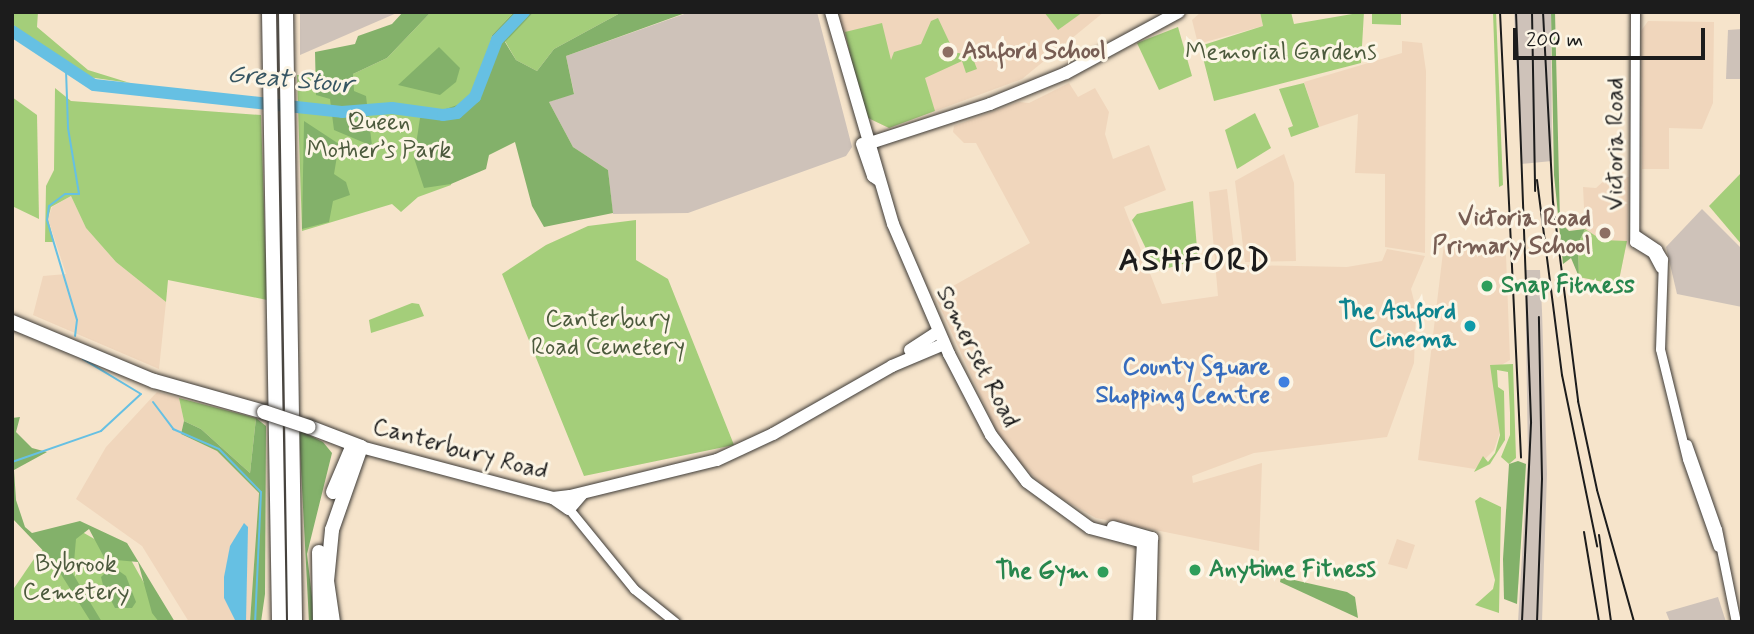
<!DOCTYPE html>
<html>
<head>
<meta charset="utf-8">
<style>
  body { margin:0 }
  #map { position:relative; width:1754px; height:634px; overflow:hidden; background:#f6e4cb; font-family:Mynerve,sans-serif }
  div>[style] { position:absolute }
  [style*='--x'] { left:calc(var(--x)*1px); top:calc(var(--y)*1px); width:calc(var(--w)*1px); rotate:calc(var(--a)*1deg) }
  .built>* { inset:0; background:#f0d6bc }
  .industrial>* { inset:0; background:#cec2b9 }
  .green>* { inset:0; background:#a4ce7a }
  .forest>* { inset:0; background:#83b16a }
  .water>* { inset:0; background:#66c0e3 }
  .stream>* { height:2px; margin:-1px; padding:0 1px; transform-origin:1px; border-radius:1px; background:#66c0e3 }
  .river>* { height:12px; margin:-6px; padding:0 6px; transform-origin:6px; border-radius:6px; background:#66c0e3 }
  .roads { filter:drop-shadow(0 0 2px #3d3a36) drop-shadow(0 0 2px #3d3a36) }
  .minor>* { height:9px; margin:-4.5px; padding:0 4.5px; transform-origin:4.5px; border-radius:4.5px; background:#fff }
  .major>* { height:12px; margin:-6px; padding:0 6px; transform-origin:6px; border-radius:6px; background:#fff }
  .highway>* { height:14px; margin:-7px; padding:0 7px; transform-origin:7px; border-radius:7px; background:#fff }
  .rail>* { height:2px; margin:-1px; padding:0 1px; transform-origin:1px; border-radius:1px; background:#1c1c1c }
  .bridges { filter:drop-shadow(0 0 2px #3d3a36) drop-shadow(0 0 2px #3d3a36) }
  .highway-bridge>* { height:14px; margin:-7px; padding:0 7px; transform-origin:7px; border-radius:7px; background:#fff }
  .dots>* { width:19px; height:19px; translate:-50% -50%; box-sizing:border-box; border:4px solid #fcf5e5; border-radius:50% }
  span { translate:-50% -50%; white-space:nowrap; text-align:center; line-height:1.15; -webkit-text-stroke:6px #fcf5e5; paint-order:stroke }
  .education-label { font-size:24px; color:#785e54; font-weight:700 }
  .left { translate:0 -50%; text-align:left }
  .right { translate:-100% -50%; text-align:right }
  .park-label { font-size:24px; color:#4c5a3d }
  .street-label { font-size:24px; color:#1c1c1c }
  .leisure-label { font-size:24px; color:#27864d; font-weight:700 }
  .culture-label { font-size:24px; color:#0d838f; font-weight:700 }
  .shop-label { font-size:24px; color:#366cbe; font-weight:700 }
  .water-label { font-size:26px; color:#365562; font-style:italic }
  .district-label { font-size:32px; color:#1c1c1c; font-weight:700; letter-spacing:2px }
  .frame { position:absolute; inset:0; border:14px solid #1c1c1c; pointer-events:none }
  .scale { position:absolute; left:1513px; top:28px; width:192px; height:32px; box-sizing:border-box; border:4px solid #1c1c1c; border-top:0; padding-left:9px; font-size:21px; line-height:24px; white-space:nowrap; color:#1c1c1c; -webkit-text-stroke:5px #fcf5e5; paint-order:stroke }
</style>
</head>
<body>
<div id="map">
  <div class="built">
    <div style="clip-path:polygon(836px 12px,1104px 12px,1022px 79px,889px 128px,864px 116px)"></div>
    <div style="clip-path:polygon(1201px 12px,1260px 12px,1263px 26px,1198px 44px,1192px 20px)"></div>
    <div style="clip-path:polygon(1648px 21px,1714px 22px,1713px 103px,1702px 129px,1669px 128px,1669px 169px,1642px 169px,1641px 31px)"></div>
    <div style="clip-path:polygon(1402px 41px,1422px 43px,1426px 71px,1425px 253px,1385px 247px,1385px 174px,1355px 173px,1358px 114px,1319px 127px,1304px 82px,1402px 53px)"></div>
    <div style="clip-path:polygon(1069px 83px,1078px 97px,1095px 88px,1109px 112px,1105px 134px,1113px 159px,1149px 145px,1166px 190px,1124px 207px,1162px 304px,1218px 296px,1209px 192px,1227px 189px,1236px 265px,1347px 267px,1382px 261px,1387px 249px,1425px 256px,1411px 289px,1416px 309px,1414px 363px,1387px 437px,1254px 453px,1192px 476px,1193px 483px,1262px 463px,1259px 551px,1096px 518px,1047px 490px,1011px 453px,996px 430px,935px 296px,1030px 243px,976px 143px,964px 143px,953px 132px,954px 126px,1019px 102px,1029px 103px)"></div>
    <div style="clip-path:polygon(1284px 154px,1294px 183px,1296px 261px,1245px 262px,1235px 181px)"></div>
    <div style="clip-path:polygon(1629px 177px,1627px 241px,1618px 285px,1579px 277px,1580px 237px,1585px 229px,1583px 187px,1596px 188px,1607px 178px)"></div>
    <div style="clip-path:polygon(71px 196px,86px 228px,116px 262px,166px 302px,159px 369px,33px 315px,43px 276px,66px 274px,48px 219px,52px 207px)"></div>
    <div style="clip-path:polygon(1493px 243px,1506px 255px,1510px 360px,1496px 368px,1500px 432px,1494px 450px,1475px 469px,1418px 460px,1444px 244px)"></div>
    <div style="clip-path:polygon(157px 392px,179px 398px,184px 421px,181px 434px,217px 451px,259px 493px,250px 622px,189px 622px,142px 546px,76px 499px,106px 447px)"></div>
    <div style="clip-path:polygon(1397px 539px,1415px 545px,1407px 569px,1388px 564px)"></div>
  </div>
  <div class="industrial">
    <div style="clip-path:polygon(300px 12px,399px 12px,300px 55px)"></div>
    <div style="clip-path:polygon(690px 12px,817px 12px,852px 147px,846px 156px,688px 213px,613px 214px,608px 170px,573px 147px,549px 102px,574px 93px,566px 56px)"></div>
    <div style="clip-path:polygon(1514px 12px,1551px 12px,1552px 161px,1521px 164px)"></div>
    <div style="clip-path:polygon(1742px 29px,1742px 79px,1726px 79px,1728px 30px)"></div>
    <div style="clip-path:polygon(1702px 209px,1742px 249px,1742px 307px,1677px 294px,1666px 247px)"></div>
    <div style="clip-path:polygon(1525px 270px,1540px 270px,1542px 311px,1547px 474px,1542px 622px,1518px 622px,1528px 458px)"></div>
    <div style="clip-path:polygon(1718px 597px,1726px 622px,1670px 622px,1666px 612px)"></div>
  </div>
  <div class="green">
    <div style="clip-path:polygon(12px 12px,38px 12px,37px 27px,88px 70px,130px 83px,81px 76px,12px 24px)"></div>
    <div style="clip-path:polygon(431px 12px,514px 12px,492px 35px,479px 82px,463px 103px,451px 185px,418px 197px,401px 212px,392px 204px,302px 231px,297px 75px,353px 74px,387px 58px)"></div>
    <div style="clip-path:polygon(534px 12px,622px 12px,554px 49px,537px 71px,516px 60px,505px 41px)"></div>
    <div style="clip-path:polygon(1044px 12px,1083px 12px,1058px 30px)"></div>
    <div style="clip-path:polygon(1260px 12px,1291px 12px,1294px 24px,1364px 12px,1361px 63px,1214px 101px,1200px 46px,1263px 26px)"></div>
    <div style="clip-path:polygon(1372px 12px,1401px 12px,1401px 25px,1372px 24px)"></div>
    <div style="clip-path:polygon(1493px 12px,1496px 12px,1503px 185px,1499px 187px)"></div>
    <div style="clip-path:polygon(938px 18px,954px 52px,972px 56px,977px 69px,966px 73px,962px 61px,925px 78px,935px 111px,889px 128px,864px 116px,845px 32px,882px 23px,891px 60px,894px 52px,921px 44px,931px 21px)"></div>
    <div style="clip-path:polygon(1178px 27px,1192px 76px,1159px 90px,1137px 43px)"></div>
    <div style="clip-path:polygon(1304px 83px,1319px 127px,1291px 137px,1288px 128px,1293px 126px,1279px 89px)"></div>
    <div style="clip-path:polygon(55px 88px,71px 101px,261px 115px,267px 300px,168px 280px,166px 302px,116px 262px,86px 228px,71px 196px,51px 207px,48px 219px,54px 242px,45px 242px,46px 186px,54px 170px)"></div>
    <div style="clip-path:polygon(12px 97px,37px 115px,39px 219px,12px 206px)"></div>
    <div style="clip-path:polygon(1255px 113px,1271px 148px,1237px 169px,1225px 130px)"></div>
    <div style="clip-path:polygon(1742px 172px,1742px 245px,1709px 206px)"></div>
    <div style="clip-path:polygon(1193px 201px,1198px 260px,1157px 271px,1132px 220px,1137px 214px)"></div>
    <div style="clip-path:polygon(636px 220px,636px 260px,668px 279px,734px 445px,584px 476px,502px 274px,546px 245px,588px 226px)"></div>
    <div style="clip-path:polygon(1585px 229px,1602px 240px,1627px 241px,1618px 285px,1579px 277px,1578px 244px)"></div>
    <div style="clip-path:polygon(412px 303px,419px 304px,424px 316px,371px 333px,369px 320px)"></div>
    <div style="clip-path:polygon(1513px 364px,1516px 458px,1509px 464px,1501px 457px,1510px 435px,1510px 413px,1508px 372px,1497px 370px,1498px 387px,1504px 391px,1505px 440px,1490px 464px,1474px 472px,1483px 456px,1488px 462px,1495px 453px,1500px 435px,1490px 365px)"></div>
    <div style="clip-path:polygon(179px 398px,256px 418px,250px 473px,201px 429px,184px 421px)"></div>
    <div style="clip-path:polygon(1480px 497px,1501px 507px,1499px 613px,1475px 605px,1493px 589px,1495px 580px,1475px 501px)"></div>
    <div style="clip-path:polygon(70px 525px,131px 560px,166px 622px,12px 622px,12px 591px,36px 556px)"></div>
  </div>
  <div class="forest">
    <div style="clip-path:polygon(403px 12px,431px 12px,387px 58px,353px 74px,354px 91px,366px 96px,372px 146px,334px 130px,330px 99px,316px 95px,315px 52px,355px 44px,358px 36px,392px 24px)"></div>
    <div style="clip-path:polygon(514px 12px,534px 12px,505px 42px,516px 60px,537px 71px,554px 49px,622px 12px,688px 12px,566px 56px,574px 94px,549px 102px,573px 147px,608px 170px,613px 213px,544px 227px,532px 206px,515px 142px,489px 155px,486px 169px,451px 184px,424px 188px,414px 158px,420px 118px,463px 103px,479px 82px,492px 35px)"></div>
    <div style="clip-path:polygon(1551px 12px,1555px 12px,1560px 222px,1569px 231px,1585px 229px,1578px 244px,1579px 277px,1571px 258px,1563px 264px,1554px 175px)"></div>
    <div style="clip-path:polygon(439px 47px,460px 68px,456px 82px,440px 95px,398px 85px)"></div>
    <div style="clip-path:polygon(304px 121px,339px 144px,334px 174px,346px 182px,350px 195px,333px 201px,329px 222px,302px 229px)"></div>
    <div style="clip-path:polygon(20px 417px,16px 432px,32px 448px,47px 452px,14px 470px,16px 500px,25px 527px,32px 533px,80px 521px,127px 543px,175px 622px,159px 622px,152px 613px,138px 562px,105px 559px,89px 529px,76px 539px,73px 574px,102px 622px,91px 622px,52px 560px,12px 518px,12px 418px)"></div>
    <div style="clip-path:polygon(256px 418px,266px 426px,265px 594px,261px 622px,250px 622px,259px 493px,217px 451px,181px 434px,184px 421px,201px 429px,250px 473px)"></div>
    <div style="clip-path:polygon(299px 430px,323px 442px,332px 453px,307px 554px,315px 622px,309px 622px)"></div>
    <div style="clip-path:polygon(1518px 461px,1526px 464px,1517px 604px,1504px 599px,1503px 559px,1509px 464px)"></div>
    <div style="clip-path:polygon(112px 566px,126px 576px,136px 602px,132px 608px,115px 608px,103px 585px,101px 577px)"></div>
    <div style="clip-path:polygon(1281px 577px,1347px 592px,1355px 597px,1358px 618px,1280px 582px)"></div>
  </div>
  <div class="water">
    <div style="clip-path:polygon(244px 523px,248px 527px,246px 622px,236px 622px,224px 598px,224px 577px,230px 546px)"></div>
  </div>
  <div class="stream">
    <div style="--x:66;--y:70;--w:58;--a:88"></div>
    <div style="--x:68;--y:128;--w:67;--a:80.5"></div>
    <div style="--x:79;--y:194;--w:14;--a:180"></div>
    <div style="--x:65;--y:194;--w:20;--a:143"></div>
    <div style="--x:49;--y:206;--w:14;--a:98"></div>
    <div style="--x:47;--y:220;--w:104;--a:73.3"></div>
    <div style="--x:77;--y:320;--w:16;--a:97"></div>
    <div style="--x:153;--y:402;--w:34;--a:53"></div>
    <div style="--x:173;--y:429;--w:50;--a:23.5"></div>
    <div style="--x:219;--y:449;--w:60;--a:45.7"></div>
    <div style="--x:261;--y:492;--w:130;--a:92.6"></div>
    <div style="--x:12;--y:462;--w:94;--a:-19.2"></div>
    <div style="--x:101;--y:431;--w:54;--a:-42.8"></div>
    <div style="--x:141;--y:394;--w:68;--a:-148.9"></div>
  </div>
  <div class="river">
    <div style="--x:12;--y:31;--w:98;--a:33.4"></div>
    <div style="--x:94;--y:85;--w:249;--a:6.2"></div>
    <div style="--x:342;--y:112;--w:50;--a:-4.6"></div>
    <div style="--x:392;--y:108;--w:51;--a:7.8"></div>
    <div style="--x:443;--y:115;--w:14;--a:-8"></div>
    <div style="--x:457;--y:113;--w:24;--a:-42"></div>
    <div style="--x:475;--y:97;--w:61;--a:-68.9"></div>
    <div style="--x:497;--y:40;--w:39;--a:-46"></div>
  </div>
  <div class="roads">
    <div class="minor">
      <div style="--x:1635;--y:12;--w:230;--a:90.2"></div>
      <div style="--x:1634;--y:242;--w:21;--a:31"></div>
      <div style="--x:1652;--y:253;--w:17;--a:62"></div>
      <div style="--x:1635;--y:234;--w:27;--a:34"></div>
      <div style="--x:1657;--y:249;--w:12;--a:59"></div>
      <div style="--x:1663;--y:259;--w:90;--a:91.9"></div>
      <div style="--x:1660;--y:349;--w:113;--a:76.2"></div>
      <div style="--x:1687;--y:459;--w:93;--a:70.6"></div>
      <div style="--x:1687;--y:444;--w:90;--a:70.6"></div>
      <div style="--x:1717;--y:529;--w:95;--a:78.5"></div>
      <div style="--x:569;--y:509;--w:103;--a:50.9"></div>
      <div style="--x:634;--y:589;--w:53;--a:38.8"></div>
    </div>
    <div class="major">
      <div style="--x:831;--y:12;--w:221;--a:73.7"></div>
      <div style="--x:893;--y:224;--w:142;--a:66.7"></div>
      <div style="--x:949;--y:354;--w:91;--a:62.6"></div>
      <div style="--x:991;--y:435;--w:59;--a:52.5"></div>
      <div style="--x:1027;--y:482;--w:78;--a:36.1"></div>
      <div style="--x:1090;--y:528;--w:55;--a:14.8"></div>
      <div style="--x:1143;--y:542;--w:80;--a:92.9"></div>
      <div style="--x:862;--y:144;--w:34;--a:71"></div>
      <div style="--x:873;--y:176;--w:7;--a:34"></div>
      <div style="--x:864;--y:145;--w:133;--a:-18"></div>
      <div style="--x:990;--y:104;--w:82;--a:-22.2"></div>
      <div style="--x:1066;--y:73;--w:128;--a:-28.4"></div>
      <div style="--x:910;--y:350;--w:33;--a:-33"></div>
      <div style="--x:361;--y:447;--w:199;--a:14.9"></div>
      <div style="--x:553;--y:498;--w:17;--a:-7"></div>
      <div style="--x:570;--y:496;--w:151;--a:-13.8"></div>
      <div style="--x:717;--y:460;--w:62;--a:-24.9"></div>
      <div style="--x:773;--y:434;--w:137;--a:-29.7"></div>
      <div style="--x:892;--y:366;--w:56;--a:-22.9"></div>
      <div style="--x:553;--y:498;--w:19;--a:35"></div>
      <div style="--x:569;--y:509;--w:20;--a:-49"></div>
      <div style="--x:1113;--y:527;--w:41;--a:15.8"></div>
      <div style="--x:1152;--y:538;--w:84;--a:91.4"></div>
    </div>
    <div class="highway">
      <div style="--x:269;--y:12;--w:610;--a:89.06"></div>
      <div style="--x:286;--y:12;--w:610;--a:89.15"></div>
      <div style="--x:12;--y:322;--w:154;--a:22.6"></div>
      <div style="--x:154;--y:381;--w:114;--a:15.7"></div>
      <div style="--x:309;--y:427;--w:56;--a:21"></div>
      <div style="--x:361;--y:447;--w:88;--a:109.3"></div>
      <div style="--x:332;--y:530;--w:51;--a:95.6"></div>
      <div style="--x:327;--y:581;--w:41;--a:81.7"></div>
      <div style="--x:333;--y:492;--w:51;--a:-66.9"></div>
      <div style="--x:319;--y:552;--w:70;--a:89.2"></div>
    </div>
  </div>
  <div class="rail">
    <div style="--x:1500;--y:12;--w:446;--a:87.3"></div>
    <div style="--x:1516;--y:12;--w:411;--a:87.9"></div>
    <div style="--x:1531;--y:423;--w:199;--a:92.6"></div>
    <div style="--x:1532;--y:12;--w:179;--a:89"></div>
    <div style="--x:1543;--y:12;--w:190;--a:87"></div>
    <div style="--x:1553;--y:202;--w:201;--a:82.8"></div>
    <div style="--x:1578;--y:401;--w:91;--a:77.9"></div>
    <div style="--x:1597;--y:490;--w:137;--a:74.3"></div>
    <div style="--x:1537;--y:180;--w:197;--a:82.7"></div>
    <div style="--x:1562;--y:375;--w:175;--a:78.4"></div>
    <div style="--x:1584;--y:532;--w:91;--a:80.5"></div>
    <div style="--x:1599;--y:535;--w:88;--a:82.1"></div>
    <div style="--x:1537;--y:622;--w:143;--a:-88"></div>
    <div style="--x:1542;--y:479;--w:162;--a:-91.1"></div>
  </div>
  <div class="bridges">
    <div class="highway-bridge">
      <div style="--x:264;--y:412;--w:47;--a:18.4"></div>
    </div>
  </div>
  <div class="dots">
    <div style="left:948px;top:52px;background:#8d6e63"></div>
    <div style="left:1605px;top:233px;background:#8d6e63"></div>
    <div style="left:1487px;top:286px;background:#2e9e5b"></div>
    <div style="left:1470px;top:326px;background:#0f9aa8"></div>
    <div style="left:1284px;top:382px;background:#3f7fe0"></div>
    <div style="left:1195px;top:570px;background:#2e9e5b"></div>
    <div style="left:1103px;top:572px;background:#2e9e5b"></div>
  </div>
  <div class="education-label">
    <span class="left" style="left:962px;top:52px">Ashford School</span>
    <span class="right" style="left:1591px;top:233px">Victoria Road<br>Primary School</span>
  </div>
  <div class="park-label">
    <span style="left:1281px;top:53px">Memorial Gardens</span>
    <span style="left:379px;top:137px">Queen<br>Mother’s Park</span>
    <span style="left:608px;top:334px">Canterbury<br>Road Cemetery</span>
    <span style="left:76px;top:579px">Bybrook<br>Cemetery</span>
  </div>
  <div class="street-label">
    <span style="left:1616px;top:144px;rotate:-90deg">Victoria Road</span>
    <span style="left:977px;top:357px;rotate:63deg">Somerset Road</span>
    <span style="left:460px;top:450px;rotate:15deg">Canterbury Road</span>
  </div>
  <div class="leisure-label">
    <span class="left" style="left:1501px;top:286px">Snap Fitness</span>
    <span class="left" style="left:1209px;top:570px">Anytime Fitness</span>
    <span class="right" style="left:1089px;top:572px">The Gym</span>
  </div>
  <div class="culture-label">
    <span class="right" style="left:1456px;top:326px">The Ashford<br>Cinema</span>
  </div>
  <div class="shop-label">
    <span class="right" style="left:1270px;top:382px">County Square<br>Shopping Centre</span>
  </div>
  <div class="water-label">
    <span style="left:290px;top:81px;rotate:5deg">Great Stour</span>
  </div>
  <div class="district-label">
    <span style="left:1195px;top:261px">ASHFORD</span>
  </div>
  <div class="frame"></div>
  <div class="scale">200 m</div>
</div>
</body>
</html>
